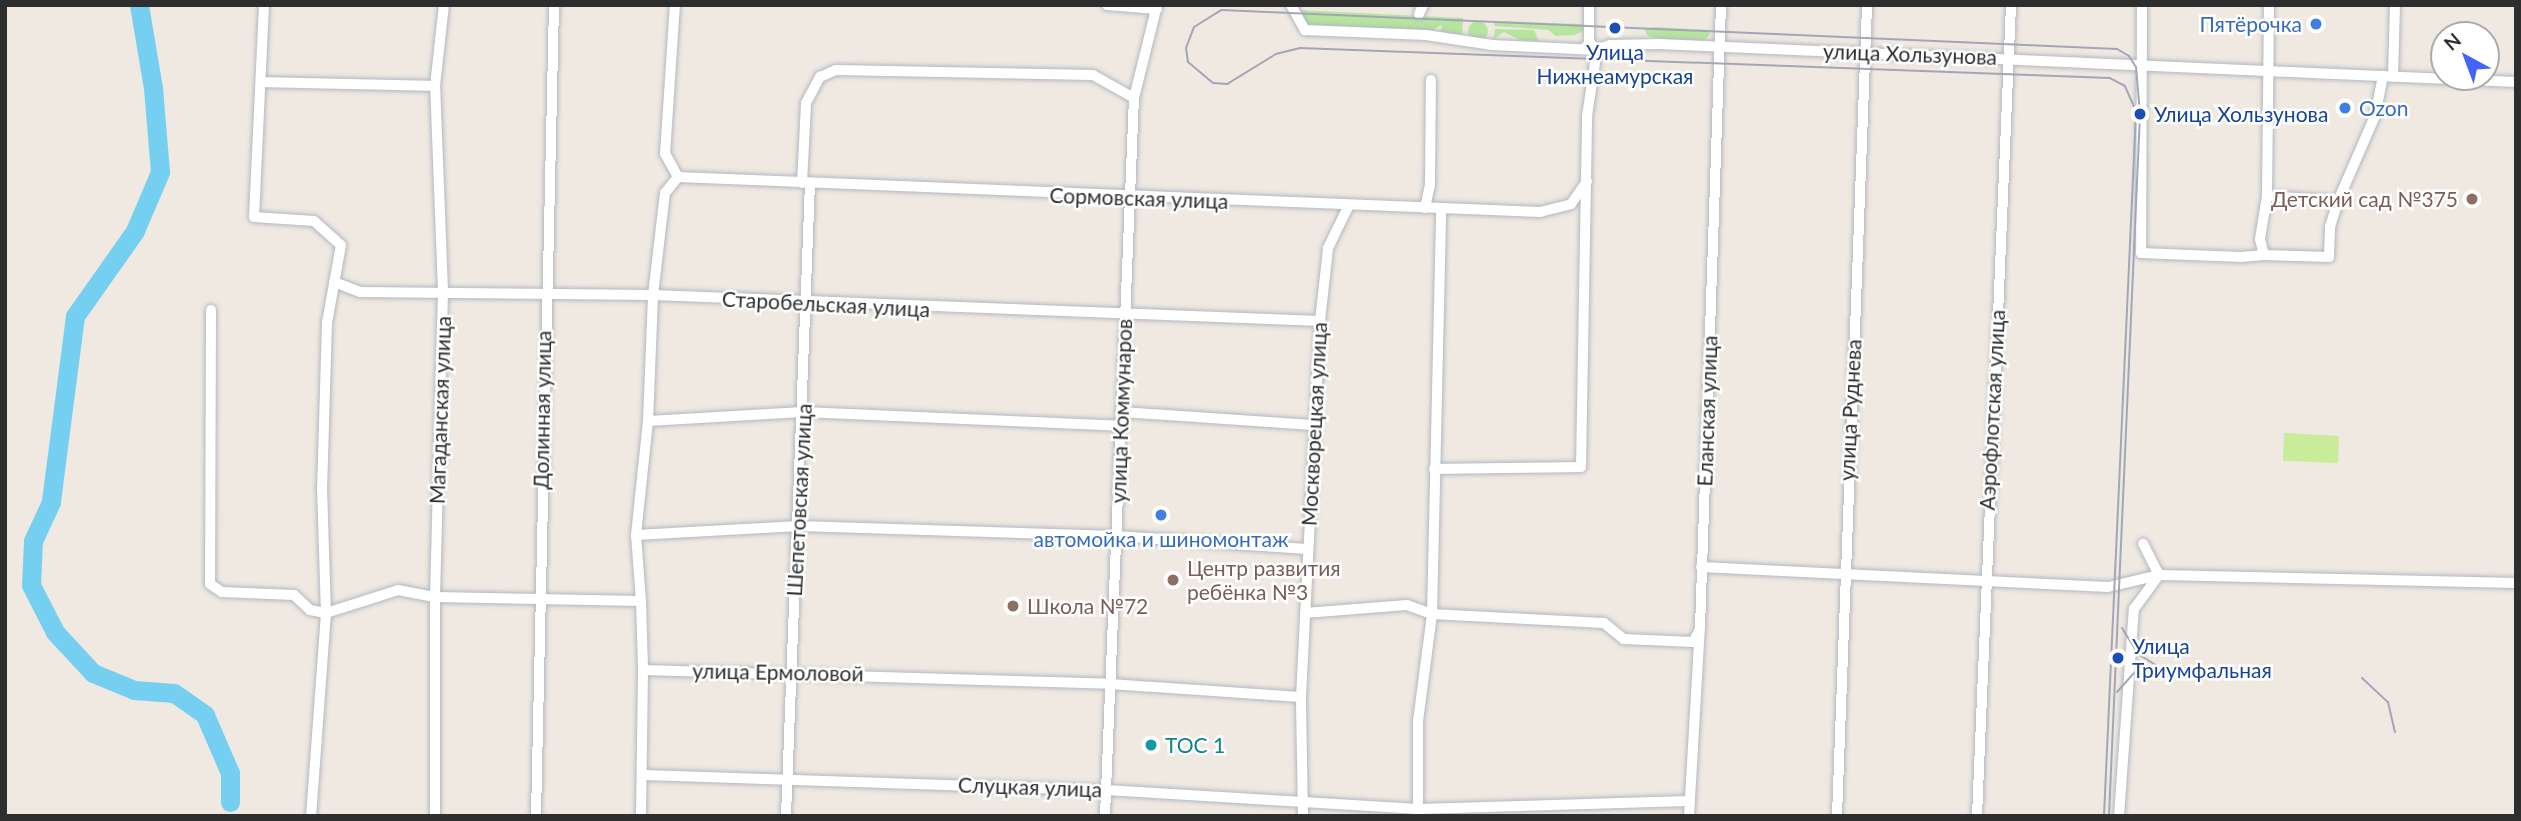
<!DOCTYPE html>
<html>
<head>
<meta charset="utf-8">
<style>
  body { margin:0 }
  #map { position:relative; width:2521px; height:821px; overflow:hidden; background:#efe9e1; font-family:Lato,sans-serif }
  div>[style] { position:absolute }
  [style*='--x'] { left:calc(var(--x)*1px); top:calc(var(--y)*1px); width:calc(var(--w)*1px); rotate:calc(var(--a)*1deg) }
  .green>* { inset:0; background:#b6e59e }
  .round { border-radius:50% }
  .pitch>* { inset:0; background:#c9ec9a }
  .river>* { height:19px; margin:-9.5px; padding:0 9.5px; transform-origin:9.5px; border-radius:9.5px; background:#75cff0 }
  .roads { filter:drop-shadow(0 0 2px #b4b7c1) drop-shadow(0 0 2px #b4b7c1) }
  .minor>* { height:10px; margin:-5px; padding:0 5px; transform-origin:5px; border-radius:5px; background:#fff }
  .tram>* { height:2px; margin:-1px; padding:0 1px; transform-origin:1px; border-radius:1px; background:#a3a6b8 }
  .dots>* { width:19px; height:19px; translate:-50% -50%; box-sizing:border-box; border:4px solid #fff; border-radius:50% }
  span { translate:-50% -50%; white-space:nowrap; text-align:center; line-height:1.15; -webkit-text-stroke:5px #fff; paint-order:stroke }
  .shop-label { font-size:21px; color:#366cbe }
  .right { translate:-100% -50%; text-align:right }
  .left { translate:0 -50%; text-align:left }
  .transit-label { font-size:21px; color:#164399 }
  .street-label { font-size:21px; color:#2e2e2e }
  .education-label { font-size:21px; color:#785e54 }
  .culture-label { font-size:21px; color:#0d838f }
  .frame { position:absolute; inset:0; border:7px solid #2e2e2e; pointer-events:none }
  .north { position:absolute; left:2430px; top:21px; width:70px; height:70px; box-sizing:border-box; background:#fff; border:2px solid #ababab; border-radius:50%; rotate:319deg; font-size:19px; font-weight:700; line-height:28px; text-align:center; color:#2e2e2e }
  .north::after { content:''; display:block; margin:auto; width:24px; height:32px; background:#4264fb; clip-path:polygon(50% 0,100% 100%,50% 72%,0 100%) }
</style>
</head>
<body>
<div id="map">
  <div class="green">
    <div style="clip-path:polygon(1297px 10px,1463px 18px,1462px 35px,1441px 32px,1442px 25px,1431px 31px,1307px 26px)"></div>
    <div class="round" style="left:1468px;top:21px;width:20px;height:20px"></div>
    <div style="clip-path:polygon(1495px 21px,1583px 24px,1584px 30px,1575px 35px,1556px 36px,1548px 30px,1494px 26px)"></div>
    <div style="clip-path:polygon(1656px 27px,1709px 30px,1710px 34px,1705px 40px,1669px 40px,1648px 36px,1644px 29px)"></div>
    <div style="clip-path:polygon(1495px 29px,1534px 30px,1539px 41px,1520px 40px,1504px 32px,1494px 39px)"></div>
  </div>
  <div class="pitch">
    <div style="clip-path:polygon(2284px 433px,2339px 436px,2338px 463px,2283px 461px)"></div>
  </div>
  <div class="river">
    <div style="--x:139;--y:5;--w:84;--a:80.4"></div>
    <div style="--x:153;--y:88;--w:84;--a:85.2"></div>
    <div style="--x:160;--y:172;--w:64;--a:113"></div>
    <div style="--x:135;--y:231;--w:104;--a:125.2"></div>
    <div style="--x:75;--y:316;--w:188;--a:97.4"></div>
    <div style="--x:51;--y:502;--w:43;--a:114.8"></div>
    <div style="--x:33;--y:541;--w:44;--a:92.6"></div>
    <div style="--x:31;--y:585;--w:53;--a:62.9"></div>
    <div style="--x:55;--y:632;--w:56;--a:47.2"></div>
    <div style="--x:93;--y:673;--w:44;--a:22.5"></div>
    <div style="--x:134;--y:690;--w:40;--a:4.3"></div>
    <div style="--x:174;--y:693;--w:38;--a:35"></div>
    <div style="--x:205;--y:715;--w:63;--a:66.7"></div>
    <div style="--x:230;--y:773;--w:29;--a:90"></div>
  </div>
  <div class="roads">
    <div class="minor">
      <div style="--x:264;--y:5;--w:212;--a:92.7"></div>
      <div style="--x:254;--y:217;--w:60;--a:3.8"></div>
      <div style="--x:314;--y:221;--w:36;--a:42"></div>
      <div style="--x:341;--y:245;--w:79;--a:100.2"></div>
      <div style="--x:327;--y:323;--w:164;--a:91.7"></div>
      <div style="--x:322;--y:487;--w:126;--a:88.2"></div>
      <div style="--x:326;--y:613;--w:204;--a:94.2"></div>
      <div style="--x:1107;--y:5;--w:50;--a:4.6"></div>
      <div style="--x:1291;--y:5;--w:29;--a:61"></div>
      <div style="--x:1305;--y:30;--w:121;--a:2.4"></div>
      <div style="--x:1426;--y:35;--w:67;--a:8.6"></div>
      <div style="--x:1492;--y:45;--w:105;--a:2.7"></div>
      <div style="--x:1597;--y:50;--w:14;--a:-21"></div>
      <div style="--x:1610;--y:45;--w:49;--a:-1.2"></div>
      <div style="--x:1659;--y:44;--w:858;--a:2.54"></div>
      <div style="--x:1589;--y:5;--w:37;--a:90"></div>
      <div style="--x:1589;--y:42;--w:11;--a:45"></div>
      <div style="--x:2142;--y:5;--w:248;--a:90.2"></div>
      <div style="--x:2141;--y:253;--w:100;--a:2.3"></div>
      <div style="--x:2241;--y:257;--w:23;--a:-5"></div>
      <div style="--x:2264;--y:255;--w:16;--a:-104"></div>
      <div style="--x:2260;--y:239;--w:44;--a:-80.8"></div>
      <div style="--x:2267;--y:196;--w:191;--a:-89.4"></div>
      <div style="--x:1419;--y:14;--w:10;--a:-66"></div>
      <div style="--x:2393;--y:77;--w:72;--a:-88.4"></div>
      <div style="--x:262;--y:82;--w:173;--a:1.3"></div>
      <div style="--x:678;--y:177;--w:863;--a:2.33"></div>
      <div style="--x:1540;--y:212;--w:32;--a:-14"></div>
      <div style="--x:1571;--y:204;--w:28;--a:-55"></div>
      <div style="--x:802;--y:183;--w:80;--a:-87.1"></div>
      <div style="--x:806;--y:103;--w:30;--a:-62"></div>
      <div style="--x:820;--y:77;--w:17;--a:-24"></div>
      <div style="--x:836;--y:70;--w:257;--a:1.1"></div>
      <div style="--x:1093;--y:75;--w:47;--a:29.3"></div>
      <div style="--x:2267;--y:196;--w:71;--a:4"></div>
      <div style="--x:2338;--y:201;--w:93;--a:-66.5"></div>
      <div style="--x:2375;--y:116;--w:41;--a:-78.7"></div>
      <div style="--x:1425;--y:208;--w:24;--a:-78"></div>
      <div style="--x:1430;--y:185;--w:105;--a:-89.5"></div>
      <div style="--x:2264;--y:255;--w:65;--a:1.8"></div>
      <div style="--x:2329;--y:257;--w:30;--a:-88"></div>
      <div style="--x:2330;--y:227;--w:27;--a:-73"></div>
      <div style="--x:334;--y:282;--w:28;--a:21"></div>
      <div style="--x:360;--y:292;--w:293;--a:0.6"></div>
      <div style="--x:653;--y:295;--w:668;--a:2.23"></div>
      <div style="--x:211;--y:310;--w:274;--a:90.2"></div>
      <div style="--x:210;--y:584;--w:14;--a:34"></div>
      <div style="--x:222;--y:592;--w:72;--a:2.4"></div>
      <div style="--x:294;--y:595;--w:22;--a:43"></div>
      <div style="--x:310;--y:610;--w:16;--a:11"></div>
      <div style="--x:326;--y:613;--w:76;--a:-17.7"></div>
      <div style="--x:398;--y:590;--w:38;--a:11"></div>
      <div style="--x:435;--y:597;--w:206;--a:1.1"></div>
      <div style="--x:641;--y:601;--w:69;--a:88.3"></div>
      <div style="--x:643;--y:670;--w:467;--a:1.7"></div>
      <div style="--x:1110;--y:684;--w:191;--a:3.9"></div>
      <div style="--x:1121;--y:412;--w:192;--a:3.9"></div>
      <div style="--x:648;--y:421;--w:155;--a:-3.3"></div>
      <div style="--x:803;--y:412;--w:317;--a:2.5"></div>
      <div style="--x:1434;--y:469;--w:147;--a:-0.8"></div>
      <div style="--x:1581;--y:467;--w:351;--a:-89"></div>
      <div style="--x:1587;--y:116;--w:67;--a:-81.4"></div>
      <div style="--x:636;--y:535;--w:163;--a:-3.2"></div>
      <div style="--x:799;--y:526;--w:317;--a:1.8"></div>
      <div style="--x:1116;--y:536;--w:191;--a:3.9"></div>
      <div style="--x:1701;--y:567;--w:407;--a:2.8"></div>
      <div style="--x:2108;--y:587;--w:52;--a:-13.2"></div>
      <div style="--x:2159;--y:575;--w:357;--a:1.3"></div>
      <div style="--x:641;--y:601;--w:66;--a:-94.3"></div>
      <div style="--x:636;--y:535;--w:115;--a:-84"></div>
      <div style="--x:648;--y:421;--w:126;--a:-87.7"></div>
      <div style="--x:653;--y:295;--w:103;--a:-83.3"></div>
      <div style="--x:665;--y:193;--w:21;--a:-51"></div>
      <div style="--x:678;--y:177;--w:26;--a:-119"></div>
      <div style="--x:665;--y:154;--w:149;--a:-86.2"></div>
      <div style="--x:1305;--y:613;--w:102;--a:-4.5"></div>
      <div style="--x:1407;--y:605;--w:27;--a:20"></div>
      <div style="--x:1432;--y:614;--w:172;--a:3"></div>
      <div style="--x:1604;--y:623;--w:26;--a:39"></div>
      <div style="--x:1624;--y:639;--w:69;--a:2.5"></div>
      <div style="--x:1693;--y:642;--w:13;--a:-61"></div>
      <div style="--x:642;--y:775;--w:464;--a:1.9"></div>
      <div style="--x:1106;--y:790;--w:313;--a:3.5"></div>
      <div style="--x:1418;--y:809;--w:272;--a:-1.7"></div>
      <div style="--x:1418;--y:814;--w:93;--a:-90"></div>
      <div style="--x:1418;--y:721;--w:108;--a:-82.5"></div>
      <div style="--x:1432;--y:614;--w:405;--a:-88.7"></div>
      <div style="--x:435;--y:816;--w:219;--a:-90"></div>
      <div style="--x:435;--y:597;--w:306;--a:-88.5"></div>
      <div style="--x:443;--y:291;--w:205;--a:-92.2"></div>
      <div style="--x:435;--y:86;--w:81;--a:-83.7"></div>
      <div style="--x:536;--y:816;--w:811;--a:-88.73"></div>
      <div style="--x:641;--y:816;--w:146;--a:-89.2"></div>
      <div style="--x:786;--y:816;--w:633;--a:-87.83"></div>
      <div style="--x:1105;--y:816;--w:719;--a:-87.69"></div>
      <div style="--x:1134;--y:98;--w:96;--a:-76.1"></div>
      <div style="--x:1303;--y:816;--w:119;--a:-91"></div>
      <div style="--x:1301;--y:697;--w:376;--a:-87.1"></div>
      <div style="--x:1320;--y:321;--w:73;--a:-83.7"></div>
      <div style="--x:1328;--y:248;--w:48;--a:-64"></div>
      <div style="--x:1689;--y:816;--w:188;--a:-86.7"></div>
      <div style="--x:1700;--y:628;--w:623;--a:-88.07"></div>
      <div style="--x:1837;--y:816;--w:812;--a:-87.88"></div>
      <div style="--x:1977;--y:816;--w:812;--a:-87.6"></div>
      <div style="--x:2119;--y:816;--w:208;--a:-85.9"></div>
      <div style="--x:2134;--y:609;--w:42;--a:-53.7"></div>
      <div style="--x:2159;--y:575;--w:35;--a:-117"></div>
    </div>
  </div>
  <div class="tram">
    <div style="--x:2122;--y:628;--w:31;--a:58"></div>
    <div style="--x:2138;--y:654;--w:25;--a:32"></div>
    <div style="--x:2362;--y:678;--w:35;--a:43"></div>
    <div style="--x:2388;--y:702;--w:31;--a:77"></div>
    <div style="--x:2117;--y:692;--w:30;--a:-48"></div>
    <div style="--x:2137;--y:670;--w:26;--a:-4"></div>
    <div style="--x:2104;--y:816;--w:706;--a:-87.4"></div>
    <div style="--x:2136;--y:111;--w:27;--a:-114"></div>
    <div style="--x:2125;--y:86;--w:17;--a:-152"></div>
    <div style="--x:2110;--y:78;--w:811;--a:-177.88"></div>
    <div style="--x:1300;--y:48;--w:25;--a:166"></div>
    <div style="--x:1276;--y:54;--w:57;--a:148.5"></div>
    <div style="--x:1227;--y:84;--w:14;--a:-176"></div>
    <div style="--x:1213;--y:83;--w:33;--a:-140"></div>
    <div style="--x:1188;--y:62;--w:14;--a:-98"></div>
    <div style="--x:1186;--y:48;--w:22;--a:-69"></div>
    <div style="--x:1194;--y:27;--w:32;--a:-32"></div>
    <div style="--x:1221;--y:10;--w:897;--a:2.49"></div>
    <div style="--x:2117;--y:49;--w:14;--a:30"></div>
    <div style="--x:2129;--y:56;--w:13;--a:58"></div>
    <div style="--x:2136;--y:67;--w:47;--a:85.1"></div>
    <div style="--x:2140;--y:114;--w:703;--a:92.53"></div>
  </div>
  <div class="dots">
    <div style="left:2316px;top:24px;background:#3f7fe0"></div>
    <div style="left:1615px;top:28px;background:#1a4fb4"></div>
    <div style="left:2345px;top:108px;background:#3f7fe0"></div>
    <div style="left:2140px;top:114px;background:#1a4fb4"></div>
    <div style="left:2472px;top:199px;background:#8d6e63"></div>
    <div style="left:1161px;top:515px;background:#3f7fe0"></div>
    <div style="left:1173px;top:580px;background:#8d6e63"></div>
    <div style="left:1013px;top:606px;background:#8d6e63"></div>
    <div style="left:2118px;top:658px;background:#1a4fb4"></div>
    <div style="left:1151px;top:745px;background:#0f9aa8"></div>
  </div>
  <div class="shop-label">
    <span class="right" style="left:2302px;top:24px">Пятёрочка</span>
    <span class="left" style="left:2359px;top:108px">Ozon</span>
    <span style="left:1161px;top:539px">автомойка и шиномонтаж</span>
  </div>
  <div class="transit-label">
    <span style="left:1615px;top:64px">Улица<br>Нижнеамурская</span>
    <span class="left" style="left:2154px;top:114px">Улица Хользунова</span>
    <span class="left" style="left:2132px;top:658px">Улица<br>Триумфальная</span>
  </div>
  <div class="street-label">
    <span style="left:1910px;top:54px;rotate:2deg">улица Хользунова</span>
    <span style="left:1139px;top:198px;rotate:2deg">Сормовская улица</span>
    <span style="left:826px;top:304px;rotate:3deg">Старобельская улица</span>
    <span style="left:440px;top:410px;rotate:-88deg">Магаданская улица</span>
    <span style="left:542px;top:410px;rotate:-89deg">Долинная улица</span>
    <span style="left:1850px;top:410px;rotate:-87deg">улица Руднева</span>
    <span style="left:1992px;top:410px;rotate:-87deg">Аэрофлотская улица</span>
    <span style="left:1121px;top:411px;rotate:-88deg">улица Коммунаров</span>
    <span style="left:1707px;top:411px;rotate:-88deg">Еланская улица</span>
    <span style="left:1314px;top:424px;rotate:-87deg">Москворецкая улица</span>
    <span style="left:799px;top:500px;rotate:-87deg">Шепетовская улица</span>
    <span style="left:778px;top:672px;rotate:1deg">улица Ермоловой</span>
    <span style="left:1030px;top:787px;rotate:2deg">Слуцкая улица</span>
  </div>
  <div class="education-label">
    <span class="right" style="left:2458px;top:199px">Детский сад №375</span>
    <span class="left" style="left:1187px;top:580px">Центр развития<br>ребёнка №3</span>
    <span class="left" style="left:1027px;top:606px">Школа №72</span>
  </div>
  <div class="culture-label">
    <span class="left" style="left:1165px;top:745px">ТОС 1</span>
  </div>
  <div class="frame"></div>
  <div class="north">N</div>
</div>
</body>
</html>
